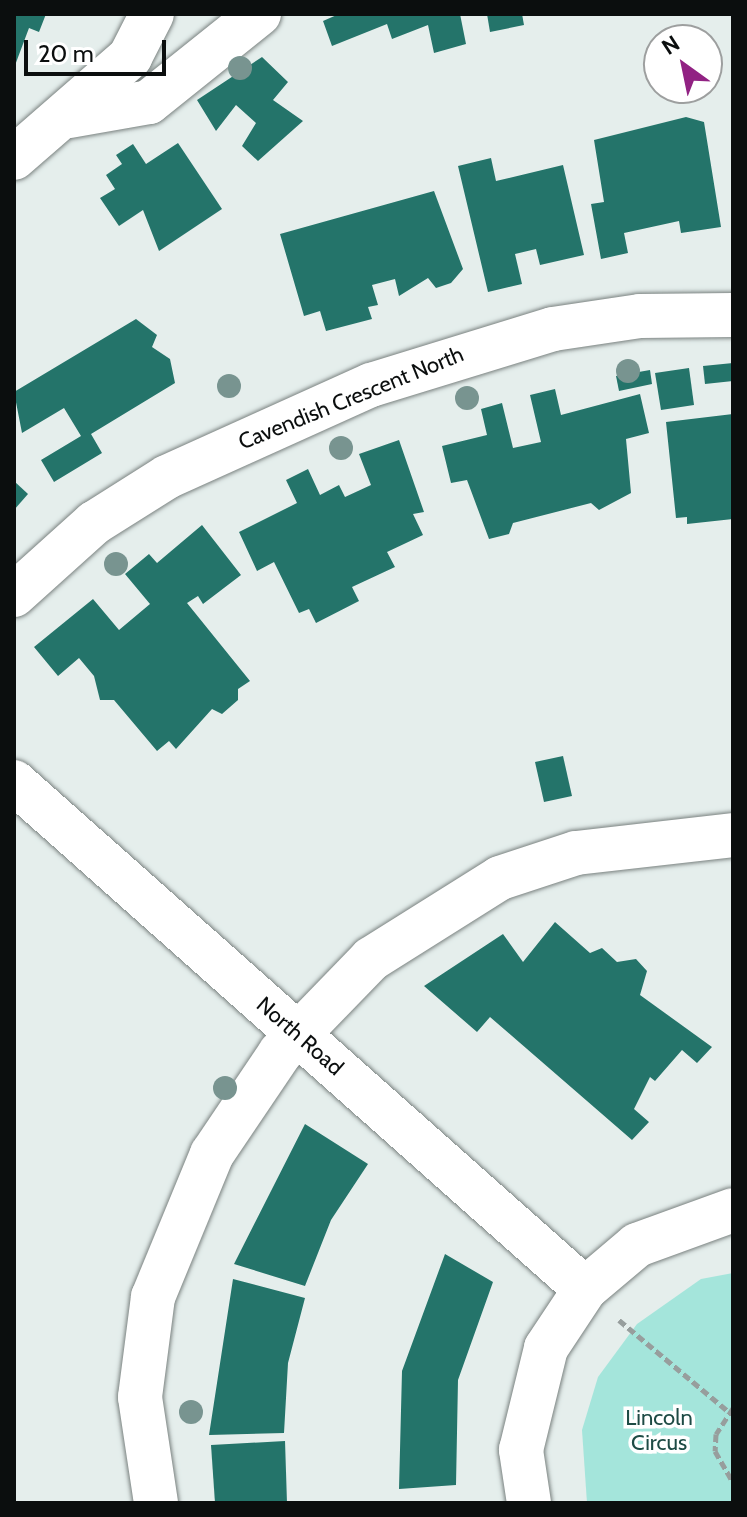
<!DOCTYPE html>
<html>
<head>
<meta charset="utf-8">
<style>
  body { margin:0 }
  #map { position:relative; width:747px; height:1517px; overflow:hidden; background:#e5eeec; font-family:Cabin,sans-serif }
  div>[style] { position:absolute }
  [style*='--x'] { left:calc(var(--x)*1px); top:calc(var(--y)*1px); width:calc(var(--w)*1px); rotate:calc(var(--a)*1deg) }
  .green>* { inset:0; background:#a4e5db }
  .building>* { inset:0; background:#24746a }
  .path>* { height:5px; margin-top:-2.5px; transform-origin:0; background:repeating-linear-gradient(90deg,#979e9d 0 8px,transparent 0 12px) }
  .roads { filter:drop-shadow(0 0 2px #7a8280) drop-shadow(0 0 2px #7a8280) }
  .minor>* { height:44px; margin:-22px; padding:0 22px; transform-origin:22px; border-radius:22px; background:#fff }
  .trees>* { width:24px; height:24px; margin:-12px; border-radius:50%; background:#789490 }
  span { translate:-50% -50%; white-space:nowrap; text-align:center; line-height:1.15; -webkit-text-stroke:7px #fff; paint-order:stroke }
  .street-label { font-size:22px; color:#0b0e0e }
  .park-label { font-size:22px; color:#1e4b45 }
  .frame { position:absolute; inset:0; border:16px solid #0b0e0e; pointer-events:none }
  .north { position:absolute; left:643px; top:24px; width:80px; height:80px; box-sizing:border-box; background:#fff; border:2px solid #9d9f9f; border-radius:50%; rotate:327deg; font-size:22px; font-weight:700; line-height:32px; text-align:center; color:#0b0e0e }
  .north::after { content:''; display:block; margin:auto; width:28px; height:36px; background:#912283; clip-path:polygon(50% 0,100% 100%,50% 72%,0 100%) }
  .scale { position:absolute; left:24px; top:40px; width:142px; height:36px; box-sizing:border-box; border:4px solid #0b0e0e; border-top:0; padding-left:10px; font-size:24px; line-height:28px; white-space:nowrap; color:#0b0e0e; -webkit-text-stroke:6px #fff; paint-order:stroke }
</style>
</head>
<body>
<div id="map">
  <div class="green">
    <div style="clip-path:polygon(733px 1273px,733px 1503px,587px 1503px,582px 1430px,598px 1377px,637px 1324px,701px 1279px)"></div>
  </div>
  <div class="building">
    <div style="clip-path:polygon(14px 14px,46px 14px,39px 32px,29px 28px,14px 68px)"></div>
    <div style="clip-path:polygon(339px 14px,460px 14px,466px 44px,434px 53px,428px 25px,392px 39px,387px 24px,332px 46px,323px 21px)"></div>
    <div style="clip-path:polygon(487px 14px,522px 14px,524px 25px,490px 32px)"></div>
    <div style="clip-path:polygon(262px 57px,288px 82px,273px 100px,303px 121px,258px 161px,242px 146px,256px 123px,236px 105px,216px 131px,197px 100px)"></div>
    <div style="clip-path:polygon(686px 117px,704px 122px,721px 227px,681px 233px,679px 221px,624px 233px,628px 253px,601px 259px,591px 204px,604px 202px,594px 140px)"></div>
    <div style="clip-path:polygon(178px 143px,222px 209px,159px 251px,143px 210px,119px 226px,100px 198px,115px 189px,106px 175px,122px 164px,116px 155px,133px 144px,146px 164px)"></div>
    <div style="clip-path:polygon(491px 158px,496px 181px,563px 165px,584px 255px,540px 265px,536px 249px,515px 254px,522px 284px,488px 292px,458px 166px)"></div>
    <div style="clip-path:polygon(434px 191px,463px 269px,451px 283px,436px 288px,428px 278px,399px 296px,395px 279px,372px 285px,378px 305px,368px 307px,372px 319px,326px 331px,320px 311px,304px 316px,280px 234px)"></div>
    <div style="clip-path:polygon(136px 319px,157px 335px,152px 347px,170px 359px,175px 383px,91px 434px,102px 453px,54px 482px,41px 460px,81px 436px,64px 408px,22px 433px,14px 392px)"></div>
    <div style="clip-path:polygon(733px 363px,733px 381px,705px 384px,703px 366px)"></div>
    <div style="clip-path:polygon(689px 368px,694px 405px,661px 410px,655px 373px)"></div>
    <div style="clip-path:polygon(650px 370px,652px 384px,619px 391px,616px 376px)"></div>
    <div style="clip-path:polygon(555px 389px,561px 415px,640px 394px,649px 433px,626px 439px,631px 493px,599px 510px,591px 503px,513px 523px,509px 534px,489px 539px,467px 480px,451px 483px,442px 446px,487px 435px,481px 409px,502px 403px,513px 448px,541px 442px,530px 395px)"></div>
    <div style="clip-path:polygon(733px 414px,733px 519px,687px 524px,687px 517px,676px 518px,666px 422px)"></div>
    <div style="clip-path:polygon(399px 440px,424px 512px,413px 514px,423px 535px,387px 552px,395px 567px,352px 587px,359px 601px,316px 623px,309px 609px,299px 613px,274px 562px,257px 571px,239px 532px,297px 503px,286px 480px,308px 469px,320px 495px,339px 485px,345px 497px,371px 485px,359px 454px)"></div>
    <div style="clip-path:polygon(14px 481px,28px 494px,14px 510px)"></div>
    <div style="clip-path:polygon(202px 525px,241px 575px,203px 604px,198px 596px,187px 603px,250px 681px,238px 689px,238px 700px,222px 714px,212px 709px,176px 749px,169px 741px,157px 751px,114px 700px,100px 700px,94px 676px,79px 658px,58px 676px,34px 647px,93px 599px,119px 630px,150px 604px,125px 574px,149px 554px,157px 563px)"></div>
    <div style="clip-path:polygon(563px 756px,572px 796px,544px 802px,535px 762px)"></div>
    <div style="clip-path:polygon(555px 922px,590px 953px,602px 948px,617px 962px,636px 959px,647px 971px,640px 995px,712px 1047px,697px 1063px,682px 1050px,655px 1081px,650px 1077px,634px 1109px,649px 1122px,632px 1140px,490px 1017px,477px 1032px,424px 986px,503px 934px,523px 962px)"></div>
    <div style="clip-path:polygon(305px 1124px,368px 1164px,331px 1220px,305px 1286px,234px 1264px)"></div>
    <div style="clip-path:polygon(445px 1254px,493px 1282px,458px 1380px,456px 1485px,399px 1489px,402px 1371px)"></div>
    <div style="clip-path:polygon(233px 1279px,305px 1298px,288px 1363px,284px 1433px,209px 1435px)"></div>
    <div style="clip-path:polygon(285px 1441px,287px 1503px,215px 1503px,211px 1445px)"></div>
  </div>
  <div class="path">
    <div style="--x:619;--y:1320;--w:143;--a:39.9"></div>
    <div style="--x:733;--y:1408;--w:31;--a:123"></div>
    <div style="--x:716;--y:1434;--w:17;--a:93"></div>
    <div style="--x:715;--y:1451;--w:36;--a:60"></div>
  </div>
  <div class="roads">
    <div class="minor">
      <div style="--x:69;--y:116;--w:81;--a:-9.9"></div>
      <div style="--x:149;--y:102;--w:141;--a:-38.7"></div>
      <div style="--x:14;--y:158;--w:154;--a:-41"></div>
      <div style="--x:130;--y:57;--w:48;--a:-62.9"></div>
      <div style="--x:14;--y:595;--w:108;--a:-42"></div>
      <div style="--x:94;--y:523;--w:86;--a:-32.2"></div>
      <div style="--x:167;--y:477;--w:224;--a:-24.3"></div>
      <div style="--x:371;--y:385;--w:190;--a:-17.1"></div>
      <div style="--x:553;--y:329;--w:88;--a:-8.5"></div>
      <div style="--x:640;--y:316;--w:93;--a:-0.6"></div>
      <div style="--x:14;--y:782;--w:764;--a:41.6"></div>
      <div style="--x:156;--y:1503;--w:107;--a:-98.6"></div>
      <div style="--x:140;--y:1397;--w:101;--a:-82.6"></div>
      <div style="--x:153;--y:1297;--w:155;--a:-67.6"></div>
      <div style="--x:212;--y:1154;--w:122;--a:-56"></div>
      <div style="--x:280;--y:1053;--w:131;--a:-45.9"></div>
      <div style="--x:371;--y:959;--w:152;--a:-32.1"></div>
      <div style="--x:500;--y:878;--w:80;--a:-18.2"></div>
      <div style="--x:576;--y:853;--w:158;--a:-6.5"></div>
      <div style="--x:529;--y:1503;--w:54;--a:-98.6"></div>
      <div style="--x:521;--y:1450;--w:105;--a:-76.2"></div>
      <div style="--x:546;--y:1348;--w:71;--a:-56.5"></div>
      <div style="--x:585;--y:1289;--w:68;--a:-40.2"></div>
      <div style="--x:637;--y:1245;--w:102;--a:-20"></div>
    </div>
  </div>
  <div class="trees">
    <div style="left:240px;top:68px"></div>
    <div style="left:628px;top:371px"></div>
    <div style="left:229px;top:386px"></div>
    <div style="left:467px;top:398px"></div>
    <div style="left:341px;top:448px"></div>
    <div style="left:116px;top:564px"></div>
    <div style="left:225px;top:1088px"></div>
    <div style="left:191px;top:1412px"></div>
  </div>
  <div class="street-label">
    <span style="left:351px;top:398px;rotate:-22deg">Cavendish Crescent North</span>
    <span style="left:300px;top:1036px;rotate:41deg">North Road</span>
  </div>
  <div class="park-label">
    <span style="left:659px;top:1430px">Lincoln<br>Circus</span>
  </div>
  <div class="frame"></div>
  <div class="north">N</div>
  <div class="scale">20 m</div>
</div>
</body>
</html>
